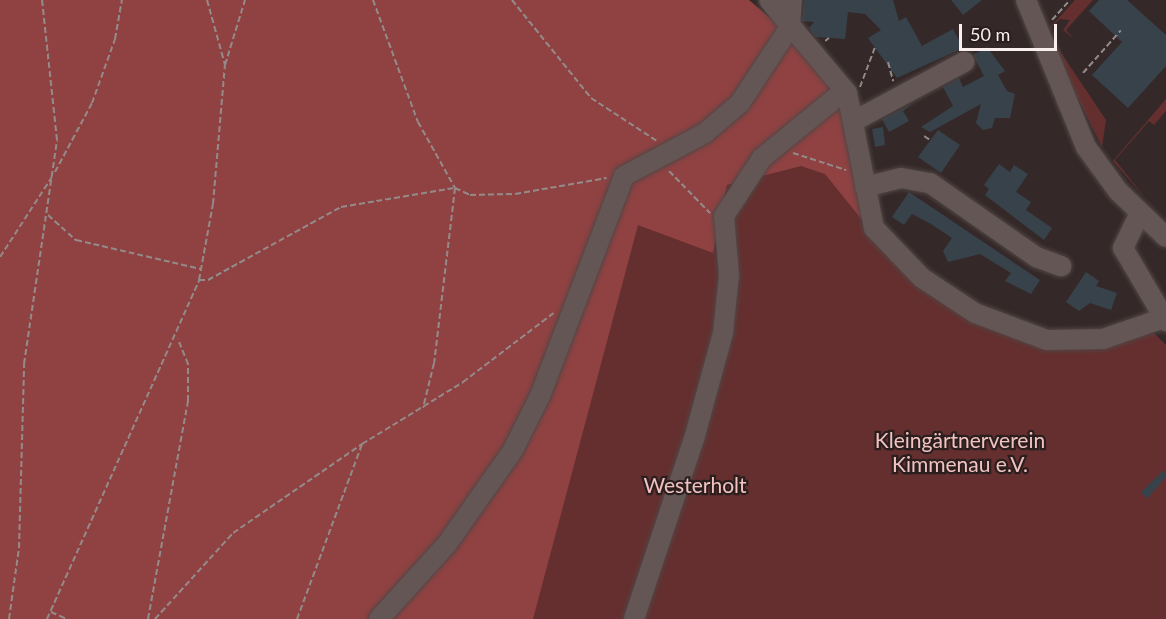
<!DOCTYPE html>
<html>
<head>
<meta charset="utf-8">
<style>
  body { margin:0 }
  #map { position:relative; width:1166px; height:619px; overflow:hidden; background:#342828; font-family:Lato,sans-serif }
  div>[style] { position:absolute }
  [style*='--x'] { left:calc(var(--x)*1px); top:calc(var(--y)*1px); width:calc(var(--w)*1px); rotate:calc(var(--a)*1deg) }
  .green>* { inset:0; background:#652f2f }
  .forest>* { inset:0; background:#904242 }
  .building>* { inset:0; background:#38424a }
  .path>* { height:2px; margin-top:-1px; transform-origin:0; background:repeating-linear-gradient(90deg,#948a89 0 6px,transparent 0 9px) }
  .roads { filter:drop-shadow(0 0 2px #514645) drop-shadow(0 0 2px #514645) }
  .minor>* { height:20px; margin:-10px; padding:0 10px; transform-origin:10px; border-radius:10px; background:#645655 }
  span { translate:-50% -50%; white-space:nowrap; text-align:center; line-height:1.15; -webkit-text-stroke:4.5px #2a1f1e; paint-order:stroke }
  .park-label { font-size:21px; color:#f2c2c0 }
  .scale { position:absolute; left:959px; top:24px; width:98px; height:27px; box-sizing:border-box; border:3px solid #f8efee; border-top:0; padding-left:8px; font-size:18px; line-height:21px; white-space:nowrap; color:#f8efee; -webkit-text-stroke:4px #2a1f1e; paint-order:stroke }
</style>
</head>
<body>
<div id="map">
  <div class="green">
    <div style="clip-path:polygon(1075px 0,1093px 0,1066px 30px,1074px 39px,1063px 30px,1070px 20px,1060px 19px,1047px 31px)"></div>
    <div style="clip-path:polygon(1054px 42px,1106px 120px,1102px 147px,1057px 57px)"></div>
    <div style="clip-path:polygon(1166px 99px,1166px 111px,1154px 125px,1149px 121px,1115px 160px,1148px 201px,1113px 161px)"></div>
    <div style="clip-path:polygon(798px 164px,827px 172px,883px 248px,979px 322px,1128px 340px,1154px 333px,1166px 345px,1166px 619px,530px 619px,635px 220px,724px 183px)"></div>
  </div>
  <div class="forest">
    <div style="clip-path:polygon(0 0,749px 0,793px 37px,836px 85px,871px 231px,825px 174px,801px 166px,727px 185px,713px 253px,638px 225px,533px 619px,0 619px)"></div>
  </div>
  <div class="building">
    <div style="clip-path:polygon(804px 0,893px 0,899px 21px,906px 17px,922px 46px,953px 29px,963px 48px,897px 78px,868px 38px,881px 30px,865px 14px,848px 12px,845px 39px,815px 37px,809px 28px,814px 22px,802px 21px)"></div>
    <div style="clip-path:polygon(951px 0,982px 0,963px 15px)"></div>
    <div style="clip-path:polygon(1099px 0,1127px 0,1166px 35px,1166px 66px,1128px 108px,1092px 75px,1122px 42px,1089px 11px)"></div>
    <div style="clip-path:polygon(987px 47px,1005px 71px,998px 75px,1007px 91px,1015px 94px,1010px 118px,995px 118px,992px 128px,983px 130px,976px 123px,981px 104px,930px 132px,921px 127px,953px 106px,943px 87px,959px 78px,963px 87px,984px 76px,973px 55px)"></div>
    <div style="clip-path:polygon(912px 104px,903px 111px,909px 121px,889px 132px,882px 119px)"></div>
    <div style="clip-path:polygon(883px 127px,885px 145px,875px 147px,872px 129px)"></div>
    <div style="clip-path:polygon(938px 130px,960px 145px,941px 173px,918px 157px)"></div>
    <div style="clip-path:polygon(999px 164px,1010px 172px,1014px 165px,1028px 174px,1016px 192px,1031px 202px,1026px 210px,1052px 228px,1044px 240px,985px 195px,989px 189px,984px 185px)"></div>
    <div style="clip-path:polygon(909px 192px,1040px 280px,1031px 294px,1005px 281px,1011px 273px,980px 254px,948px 262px,943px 251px,952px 238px,931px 224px,912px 214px,904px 225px,892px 217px)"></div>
    <div style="clip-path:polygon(1086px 272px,1099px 281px,1096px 286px,1117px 293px,1111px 310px,1090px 303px,1079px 311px,1066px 302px)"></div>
    <div style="clip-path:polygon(1164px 470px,1166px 477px,1147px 499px,1141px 492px)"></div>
  </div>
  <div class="path">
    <div style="--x:207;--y:0;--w:67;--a:74.5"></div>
    <div style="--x:373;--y:0;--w:130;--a:69.8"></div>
    <div style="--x:418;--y:122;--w:76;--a:60.7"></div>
    <div style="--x:455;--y:188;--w:176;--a:96.8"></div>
    <div style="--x:434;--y:363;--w:46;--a:103.7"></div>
    <div style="--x:512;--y:0;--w:126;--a:51.1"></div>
    <div style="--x:591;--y:98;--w:79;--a:33.1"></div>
    <div style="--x:1052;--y:20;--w:27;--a:-48"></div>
    <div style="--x:825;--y:41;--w:5;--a:-37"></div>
    <div style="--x:888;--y:62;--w:20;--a:75"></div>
    <div style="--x:1083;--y:73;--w:57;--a:-48.5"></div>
    <div style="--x:860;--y:87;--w:43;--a:-69.4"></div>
    <div style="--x:924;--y:136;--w:7;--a:34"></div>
    <div style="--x:793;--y:153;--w:56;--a:17.8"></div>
    <div style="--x:669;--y:171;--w:59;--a:45.7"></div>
    <div style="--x:55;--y:172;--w:78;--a:-61.8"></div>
    <div style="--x:92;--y:103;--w:68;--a:-70.2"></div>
    <div style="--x:115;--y:39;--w:40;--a:-80"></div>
    <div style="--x:48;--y:215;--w:38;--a:42"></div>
    <div style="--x:76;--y:240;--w:128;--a:13.1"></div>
    <div style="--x:0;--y:257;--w:95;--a:-57"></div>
    <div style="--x:199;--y:280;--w:9;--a:0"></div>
    <div style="--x:208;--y:280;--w:152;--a:-28.8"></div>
    <div style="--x:341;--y:207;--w:116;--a:-9.5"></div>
    <div style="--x:455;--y:188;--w:17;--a:25"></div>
    <div style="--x:470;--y:195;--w:45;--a:-1.3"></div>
    <div style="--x:515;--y:194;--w:93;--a:-9.9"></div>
    <div style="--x:51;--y:612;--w:17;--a:24"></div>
    <div style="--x:9;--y:619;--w:72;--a:-82"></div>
    <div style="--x:19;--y:548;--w:184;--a:-88.4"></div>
    <div style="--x:24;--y:364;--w:226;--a:-81.6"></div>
    <div style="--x:57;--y:140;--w:141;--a:-96.1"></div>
    <div style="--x:47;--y:619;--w:372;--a:-65.8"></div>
    <div style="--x:199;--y:280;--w:77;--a:-79.6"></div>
    <div style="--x:213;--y:204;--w:140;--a:-85.1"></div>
    <div style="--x:225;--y:65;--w:68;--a:-72.9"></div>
    <div style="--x:148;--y:619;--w:222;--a:-79.6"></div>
    <div style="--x:188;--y:401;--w:37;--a:-90"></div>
    <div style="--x:188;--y:364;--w:27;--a:-112"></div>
    <div style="--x:155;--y:619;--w:116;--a:-47.8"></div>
    <div style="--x:233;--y:533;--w:157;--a:-34.6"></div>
    <div style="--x:297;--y:619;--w:187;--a:-69.6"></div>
    <div style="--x:362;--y:444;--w:119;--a:-31.5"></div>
    <div style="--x:463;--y:382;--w:116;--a:-37.3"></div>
  </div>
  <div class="roads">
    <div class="minor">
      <div style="--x:769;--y:0;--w:121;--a:50"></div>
      <div style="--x:847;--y:93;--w:138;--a:78.7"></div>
      <div style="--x:874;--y:228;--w:69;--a:46.2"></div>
      <div style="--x:922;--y:278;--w:64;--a:33.4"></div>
      <div style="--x:975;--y:313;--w:77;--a:20.6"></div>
      <div style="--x:1047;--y:340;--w:56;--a:-1"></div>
      <div style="--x:1103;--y:339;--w:65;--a:-19"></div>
      <div style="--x:1026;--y:0;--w:159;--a:67.8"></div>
      <div style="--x:1086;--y:147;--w:54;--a:54"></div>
      <div style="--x:1118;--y:191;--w:66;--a:43.8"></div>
      <div style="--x:856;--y:120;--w:123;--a:-28.2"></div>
      <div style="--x:865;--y:187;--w:37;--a:-14"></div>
      <div style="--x:901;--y:178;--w:29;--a:10"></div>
      <div style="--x:930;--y:183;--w:129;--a:34.9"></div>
      <div style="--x:1036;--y:257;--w:27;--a:20"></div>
      <div style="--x:1140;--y:213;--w:39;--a:116"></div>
      <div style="--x:1123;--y:248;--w:85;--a:59.5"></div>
      <div style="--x:379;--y:619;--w:101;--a:-47.8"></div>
      <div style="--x:447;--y:544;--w:115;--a:-54.9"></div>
      <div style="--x:513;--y:450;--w:60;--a:-63.4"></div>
      <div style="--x:540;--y:396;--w:235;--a:-69.1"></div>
      <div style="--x:624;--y:176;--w:92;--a:-28"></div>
      <div style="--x:705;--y:133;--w:46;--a:-40.6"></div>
      <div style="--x:740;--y:103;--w:91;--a:-56.7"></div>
      <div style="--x:790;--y:27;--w:27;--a:-86"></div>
      <div style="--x:634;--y:619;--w:190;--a:-71.6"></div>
      <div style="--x:694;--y:439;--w:110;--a:-74.7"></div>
      <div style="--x:723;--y:333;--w:58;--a:-84.1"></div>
      <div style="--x:729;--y:275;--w:59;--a:-94.8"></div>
      <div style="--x:724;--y:216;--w:69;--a:-56.8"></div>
      <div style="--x:762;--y:158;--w:107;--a:-39.3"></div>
    </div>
  </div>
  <div class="park-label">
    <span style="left:960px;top:452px">Kleingärtnerverein<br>Kimmenau e.V.</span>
    <span style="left:695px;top:485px">Westerholt</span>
  </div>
  <div class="scale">50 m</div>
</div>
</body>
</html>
